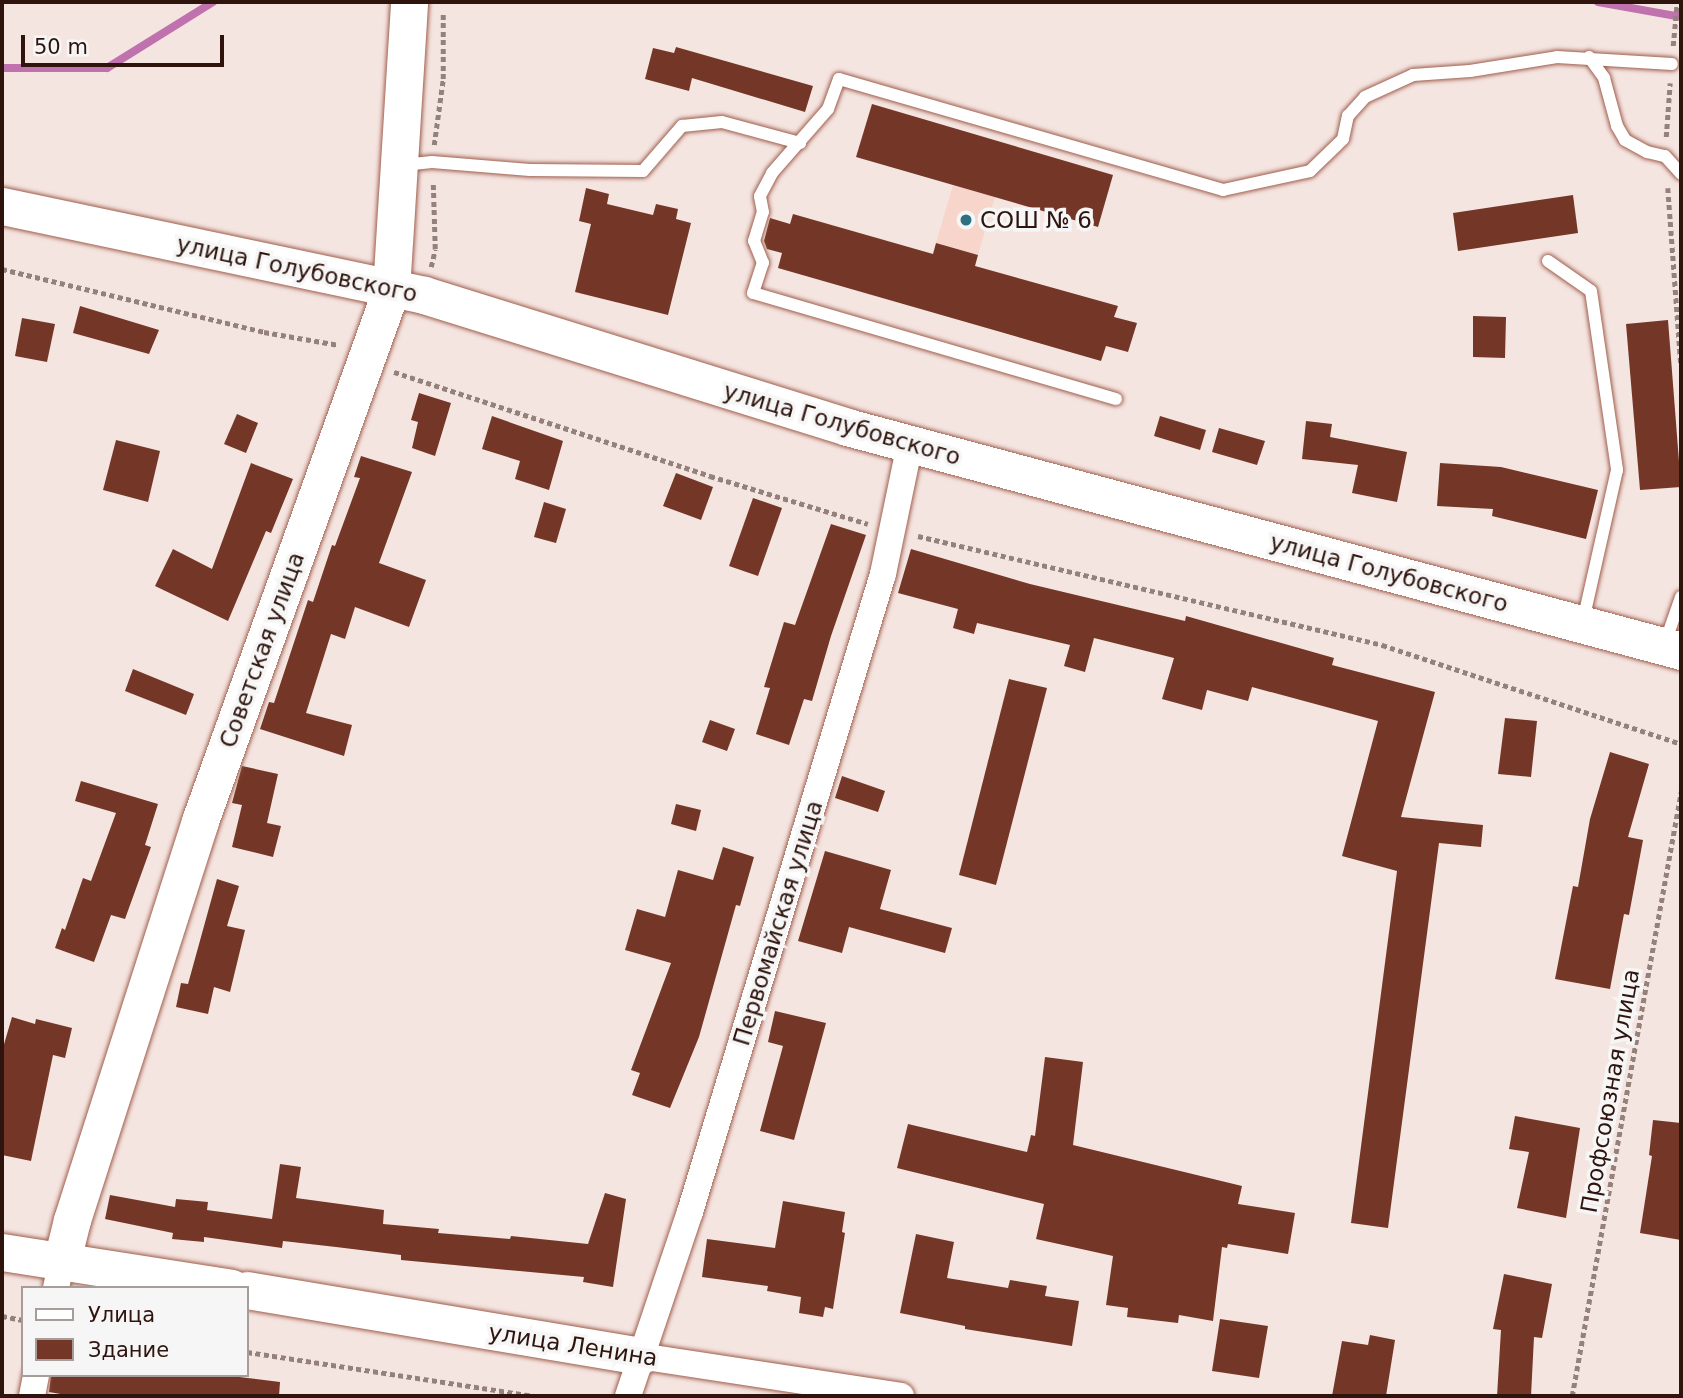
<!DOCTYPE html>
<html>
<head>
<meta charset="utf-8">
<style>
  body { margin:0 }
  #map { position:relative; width:1683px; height:1398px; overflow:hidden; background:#f5e5e1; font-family:"DejaVu Sans",sans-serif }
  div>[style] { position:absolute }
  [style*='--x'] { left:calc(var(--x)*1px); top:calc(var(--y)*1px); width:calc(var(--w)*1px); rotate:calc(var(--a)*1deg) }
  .built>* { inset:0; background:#f7d5cb }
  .stream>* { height:8px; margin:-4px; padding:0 4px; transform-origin:4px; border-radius:4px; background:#bf72ae }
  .building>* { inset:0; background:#743727 }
  .path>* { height:4.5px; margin-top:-2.25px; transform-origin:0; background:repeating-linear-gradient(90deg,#95817b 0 5px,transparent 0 8.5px) }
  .roads { filter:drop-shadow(0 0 2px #9f5e4c) drop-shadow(0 0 2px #9f5e4c) }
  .lane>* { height:12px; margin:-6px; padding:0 6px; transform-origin:6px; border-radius:6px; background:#fff }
  .street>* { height:26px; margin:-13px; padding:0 13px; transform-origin:13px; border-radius:13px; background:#fff }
  .secondary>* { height:37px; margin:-18.5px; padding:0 18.5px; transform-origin:18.5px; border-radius:18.5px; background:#fff }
  .dots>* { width:19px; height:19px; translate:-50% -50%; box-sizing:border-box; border:4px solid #f6f6f6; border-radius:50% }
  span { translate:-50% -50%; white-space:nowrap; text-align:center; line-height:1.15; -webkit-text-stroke:7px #f6f6f6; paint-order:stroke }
  .poi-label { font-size:23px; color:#2e140d }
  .left { translate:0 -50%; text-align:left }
  .street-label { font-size:23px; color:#2e140d }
  .frame { position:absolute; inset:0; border:4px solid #2e140d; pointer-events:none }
  .legend { position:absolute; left:21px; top:1286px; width:228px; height:91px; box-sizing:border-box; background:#f6f6f6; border:2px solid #a69c99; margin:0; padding:9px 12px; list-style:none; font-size:21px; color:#2e140d }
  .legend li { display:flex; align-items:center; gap:14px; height:35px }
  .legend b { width:35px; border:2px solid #a69c99 }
  .scale { position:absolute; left:21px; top:35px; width:203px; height:32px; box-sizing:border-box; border:4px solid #2e140d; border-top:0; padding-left:9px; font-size:21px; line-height:24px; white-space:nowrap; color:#2e140d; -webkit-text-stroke:5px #f6f6f6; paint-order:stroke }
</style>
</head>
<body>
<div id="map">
  <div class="built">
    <div style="clip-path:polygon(953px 185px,995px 197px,978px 255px,936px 243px)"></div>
  </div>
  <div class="stream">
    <div style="--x:1598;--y:2;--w:84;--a:10.2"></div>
    <div style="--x:2;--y:68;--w:105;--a:0"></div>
    <div style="--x:107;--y:68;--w:125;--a:-31.9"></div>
  </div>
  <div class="building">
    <div style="clip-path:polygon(676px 47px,813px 86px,805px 112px,692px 78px,689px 91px,645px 79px,653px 48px,674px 53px)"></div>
    <div style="clip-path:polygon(872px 104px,1113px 175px,1098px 227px,856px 157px)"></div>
    <div style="clip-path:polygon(586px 188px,609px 194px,607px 204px,653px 215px,656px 204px,678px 209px,676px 219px,691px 223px,668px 315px,575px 292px,591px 224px,579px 221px)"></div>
    <div style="clip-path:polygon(1573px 195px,1578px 233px,1458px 251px,1453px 213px)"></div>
    <div style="clip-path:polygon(793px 214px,933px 254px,936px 243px,978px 255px,975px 266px,1118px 306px,1114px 317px,1137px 323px,1128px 352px,1106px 346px,1101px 361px,778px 268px,782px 253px,767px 249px,764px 241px,770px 218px,790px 224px)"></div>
    <div style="clip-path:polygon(80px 306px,159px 330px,149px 354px,73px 333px)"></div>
    <div style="clip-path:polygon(1473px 316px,1506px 317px,1505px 358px,1473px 357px)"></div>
    <div style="clip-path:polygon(22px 318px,55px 324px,47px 362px,15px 356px)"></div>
    <div style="clip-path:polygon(1668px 320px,1681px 487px,1640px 490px,1626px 324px)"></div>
    <div style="clip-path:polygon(419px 393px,451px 403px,435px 456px,412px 448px,418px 422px,411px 420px)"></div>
    <div style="clip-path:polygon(237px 414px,258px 423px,246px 453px,224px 444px)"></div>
    <div style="clip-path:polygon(492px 416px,563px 441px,549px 490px,515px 479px,520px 461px,482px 449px)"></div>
    <div style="clip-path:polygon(1160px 416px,1206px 430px,1200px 450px,1154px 436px)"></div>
    <div style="clip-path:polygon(1306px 421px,1332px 424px,1330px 437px,1407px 452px,1397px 502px,1352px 493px,1358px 465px,1302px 459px)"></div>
    <div style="clip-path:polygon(1219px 428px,1265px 441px,1257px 465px,1212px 452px)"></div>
    <div style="clip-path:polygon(116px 440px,160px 451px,148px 502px,103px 490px)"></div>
    <div style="clip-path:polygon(361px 456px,412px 472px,379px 563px,426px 580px,409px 627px,355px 607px,345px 639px,331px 634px,306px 713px,352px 725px,344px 756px,260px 729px,269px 702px,274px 703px,308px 600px,313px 602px,332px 545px,335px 546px,360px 478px,354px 477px)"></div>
    <div style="clip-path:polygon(251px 463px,293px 479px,271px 533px,266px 531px,228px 621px,155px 586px,173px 549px,212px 569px)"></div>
    <div style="clip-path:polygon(1440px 463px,1501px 467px,1598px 490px,1586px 539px,1492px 516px,1493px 509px,1437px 506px)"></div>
    <div style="clip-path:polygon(676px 473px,713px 487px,701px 520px,663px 506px)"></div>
    <div style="clip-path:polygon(753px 498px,782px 508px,758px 576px,729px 566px)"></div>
    <div style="clip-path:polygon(544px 502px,566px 509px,556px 543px,534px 537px)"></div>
    <div style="clip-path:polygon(831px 524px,866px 535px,831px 636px,812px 701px,804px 699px,789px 745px,756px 734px,770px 688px,764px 687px,784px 622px,795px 625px)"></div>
    <div style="clip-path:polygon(911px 549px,1030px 584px,1185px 621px,1186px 616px,1334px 658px,1332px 665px,1435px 692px,1401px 817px,1483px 825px,1481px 847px,1439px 843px,1388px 1228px,1351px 1223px,1397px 871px,1342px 856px,1378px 721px,1252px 687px,1248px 701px,1207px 690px,1202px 710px,1162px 699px,1174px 658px,1094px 638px,1085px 672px,1064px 666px,1070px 645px,977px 623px,974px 634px,953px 628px,958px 609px,898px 593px)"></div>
    <div style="clip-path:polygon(133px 669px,194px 694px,186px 715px,125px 691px)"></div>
    <div style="clip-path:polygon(1009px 679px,1047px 688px,996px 885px,959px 875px)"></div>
    <div style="clip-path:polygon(1505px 718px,1537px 721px,1531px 777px,1498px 774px)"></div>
    <div style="clip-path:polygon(710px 720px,735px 729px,727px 751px,702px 742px)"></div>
    <div style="clip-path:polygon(1610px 752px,1649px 764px,1628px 837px,1643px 840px,1629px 915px,1624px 914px,1610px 989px,1555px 979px,1573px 886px,1578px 887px,1590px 819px)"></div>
    <div style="clip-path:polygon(242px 766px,278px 774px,267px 823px,281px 826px,273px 857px,232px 847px,242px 805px,232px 803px)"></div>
    <div style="clip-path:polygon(842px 776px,885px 791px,878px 812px,835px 798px)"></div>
    <div style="clip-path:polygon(81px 781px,158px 804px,145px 845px,151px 847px,125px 919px,111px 915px,94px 962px,55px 948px,62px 928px,65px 930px,83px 878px,91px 881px,116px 813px,75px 801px)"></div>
    <div style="clip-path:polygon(676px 804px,701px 810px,696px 831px,671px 824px)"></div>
    <div style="clip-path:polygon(723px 847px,754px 857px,740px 906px,736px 905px,699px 1037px,670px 1108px,632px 1095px,640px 1073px,631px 1070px,671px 963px,625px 950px,637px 909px,665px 917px,678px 870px,713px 880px)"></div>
    <div style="clip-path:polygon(825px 851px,891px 870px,880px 909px,952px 928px,945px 953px,849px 927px,842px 953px,798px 941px)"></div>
    <div style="clip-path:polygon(217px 879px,239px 886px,227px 926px,245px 930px,230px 992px,214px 987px,208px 1014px,176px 1007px,181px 983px,188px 984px)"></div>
    <div style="clip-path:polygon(775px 1011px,826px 1023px,794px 1140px,760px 1131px,783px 1046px,768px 1042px)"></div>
    <div style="clip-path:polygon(12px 1017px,35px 1024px,36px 1019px,72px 1028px,65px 1058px,53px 1055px,31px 1161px,2px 1155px,2px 1051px)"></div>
    <div style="clip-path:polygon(1045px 1057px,1083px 1062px,1073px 1145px,1242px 1186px,1238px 1204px,1295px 1213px,1288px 1254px,1228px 1244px,1227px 1248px,1222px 1247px,1213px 1321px,1179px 1315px,1178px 1323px,1127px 1317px,1128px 1308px,1106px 1305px,1113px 1256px,1036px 1239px,1044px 1204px,897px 1168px,908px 1124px,1027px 1152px,1031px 1135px,1035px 1136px)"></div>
    <div style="clip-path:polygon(1515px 1116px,1580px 1128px,1566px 1218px,1517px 1208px,1529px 1152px,1509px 1149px)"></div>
    <div style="clip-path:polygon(1653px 1120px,1681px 1123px,1681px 1240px,1640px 1233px,1652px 1156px,1649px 1155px)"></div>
    <div style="clip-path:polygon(280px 1164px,301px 1167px,296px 1198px,384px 1210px,383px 1224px,439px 1229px,438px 1233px,510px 1239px,511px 1236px,588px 1244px,605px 1193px,626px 1199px,613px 1287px,583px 1282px,584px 1277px,401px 1260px,401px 1255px,336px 1247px,283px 1241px,282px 1248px,204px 1237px,204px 1242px,172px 1239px,173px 1233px,105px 1219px,110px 1195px,175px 1207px,176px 1199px,208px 1202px,207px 1210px,272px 1219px)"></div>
    <div style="clip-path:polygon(783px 1201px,845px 1212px,842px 1232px,845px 1233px,833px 1309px,825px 1307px,823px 1317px,799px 1313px,801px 1297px,767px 1291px,768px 1286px,702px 1277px,707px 1239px,775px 1248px)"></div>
    <div style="clip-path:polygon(916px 1234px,954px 1242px,947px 1278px,1008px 1288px,1010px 1280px,1047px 1286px,1045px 1296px,1079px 1301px,1072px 1346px,965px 1329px,965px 1326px,900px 1313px)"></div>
    <div style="clip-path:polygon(1504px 1274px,1552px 1284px,1542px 1338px,1534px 1337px,1531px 1396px,1497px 1396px,1501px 1330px,1493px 1329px)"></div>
    <div style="clip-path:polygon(1220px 1319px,1268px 1326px,1259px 1378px,1212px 1371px)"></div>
    <div style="clip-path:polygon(1370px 1335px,1395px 1340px,1386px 1396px,1332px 1396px,1342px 1341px,1368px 1345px)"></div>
    <div style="clip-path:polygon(51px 1375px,223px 1375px,280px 1382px,279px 1396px,72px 1396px,49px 1392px)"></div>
  </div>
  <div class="path">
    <div style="--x:1673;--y:46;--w:44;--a:-84.8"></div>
    <div style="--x:1666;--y:137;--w:54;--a:-85.8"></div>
    <div style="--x:434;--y:145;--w:67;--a:-82.2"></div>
    <div style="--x:443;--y:79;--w:68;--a:-90"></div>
    <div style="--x:1668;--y:188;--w:177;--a:85.8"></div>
    <div style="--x:431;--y:267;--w:18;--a:-77"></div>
    <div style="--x:435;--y:249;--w:68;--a:-91.7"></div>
    <div style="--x:2;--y:269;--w:269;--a:13.5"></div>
    <div style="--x:264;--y:332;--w:76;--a:9.8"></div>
    <div style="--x:394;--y:372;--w:333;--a:18.2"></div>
    <div style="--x:710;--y:476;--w:165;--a:16.9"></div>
    <div style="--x:918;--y:536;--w:477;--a:13.2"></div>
    <div style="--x:1382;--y:645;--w:315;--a:18.3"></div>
    <div style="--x:2;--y:1316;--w:21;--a:11"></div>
    <div style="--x:247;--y:1352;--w:292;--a:8.7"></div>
    <div style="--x:1572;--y:1396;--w:614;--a:-79.77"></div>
  </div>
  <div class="roads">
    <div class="lane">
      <div style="--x:1589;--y:57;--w:26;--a:54"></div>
      <div style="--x:1604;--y:78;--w:50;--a:74.8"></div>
      <div style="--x:1617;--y:126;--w:16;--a:60"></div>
      <div style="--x:1625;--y:140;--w:25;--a:29"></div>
      <div style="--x:1647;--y:152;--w:18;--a:13"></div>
      <div style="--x:1665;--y:156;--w:24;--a:48"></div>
      <div style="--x:403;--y:165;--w:29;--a:-6"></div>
      <div style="--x:432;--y:162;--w:98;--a:4.7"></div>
      <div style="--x:530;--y:170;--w:113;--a:0.5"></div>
      <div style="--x:643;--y:171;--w:60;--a:-49.1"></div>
      <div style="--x:682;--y:126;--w:40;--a:-5.7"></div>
      <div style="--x:722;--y:122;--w:81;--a:15.1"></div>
      <div style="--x:1548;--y:261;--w:52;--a:34.9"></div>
      <div style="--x:1591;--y:291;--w:181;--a:81.7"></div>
      <div style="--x:1617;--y:470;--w:155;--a:102.7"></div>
      <div style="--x:1116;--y:399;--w:378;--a:-163.7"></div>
      <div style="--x:753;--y:293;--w:32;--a:-72"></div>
      <div style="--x:763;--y:263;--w:24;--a:-112"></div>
      <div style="--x:754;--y:241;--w:30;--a:-73"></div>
      <div style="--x:763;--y:212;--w:16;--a:-101"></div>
      <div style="--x:760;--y:196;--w:26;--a:-62"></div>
      <div style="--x:772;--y:173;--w:85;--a:-48.8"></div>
      <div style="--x:828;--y:109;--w:32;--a:-70"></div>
      <div style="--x:839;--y:79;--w:400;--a:16.1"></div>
      <div style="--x:1223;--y:190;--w:89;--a:-12.3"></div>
      <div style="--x:1310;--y:171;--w:46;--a:-44.1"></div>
      <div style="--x:1343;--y:139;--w:24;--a:-78"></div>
      <div style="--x:1348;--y:116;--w:25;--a:-48"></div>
      <div style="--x:1365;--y:97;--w:53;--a:-24.6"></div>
      <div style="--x:1413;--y:75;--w:57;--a:-4"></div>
      <div style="--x:1470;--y:71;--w:88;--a:-9.1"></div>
      <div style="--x:1557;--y:57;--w:115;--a:3.5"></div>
      <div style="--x:1665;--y:643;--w:49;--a:-70.8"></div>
    </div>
    <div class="street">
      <div style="--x:56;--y:1288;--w:29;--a:-78"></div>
      <div style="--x:640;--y:1356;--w:264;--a:8.7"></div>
      <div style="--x:32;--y:1396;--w:21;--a:-79"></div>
      <div style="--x:628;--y:1396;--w:194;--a:-71.4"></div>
      <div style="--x:690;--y:1212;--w:667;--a:-73.17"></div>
      <div style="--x:883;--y:574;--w:133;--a:-78.3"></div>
    </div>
    <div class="secondary">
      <div style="--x:2;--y:206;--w:431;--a:11.9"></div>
      <div style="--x:424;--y:295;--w:443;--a:17.3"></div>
      <div style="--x:847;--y:427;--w:864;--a:15.03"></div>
      <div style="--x:2;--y:1252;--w:232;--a:8.9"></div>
      <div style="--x:62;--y:1260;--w:41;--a:-76"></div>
      <div style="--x:72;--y:1220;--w:419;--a:-72.2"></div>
      <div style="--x:200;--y:821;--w:564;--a:-70.22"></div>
      <div style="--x:391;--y:290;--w:289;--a:-86.4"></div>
      <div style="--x:247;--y:1290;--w:399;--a:9.5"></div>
    </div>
  </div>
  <div class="dots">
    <div style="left:966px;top:220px;background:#2d7181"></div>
  </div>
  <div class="poi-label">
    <span class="left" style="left:980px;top:220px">СОШ № 6</span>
  </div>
  <div class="street-label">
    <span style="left:297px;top:269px;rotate:12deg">улица Голубовского</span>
    <span style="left:842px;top:424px;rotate:16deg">улица Голубовского</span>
    <span style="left:1389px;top:573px;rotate:15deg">улица Голубовского</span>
    <span style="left:262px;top:650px;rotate:-70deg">Советская улица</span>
    <span style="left:778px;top:923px;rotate:-73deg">Первомайская улица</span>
    <span style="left:1610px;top:1091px;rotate:-80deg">Профсоюзная улица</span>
    <span style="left:573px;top:1345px;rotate:9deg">улица Ленина</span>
  </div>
  <div class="frame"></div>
  <ul class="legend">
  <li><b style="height:9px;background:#fff"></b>Улица</li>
  <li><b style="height:19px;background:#743727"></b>Здание</li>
  </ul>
  <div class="scale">50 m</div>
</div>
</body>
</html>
